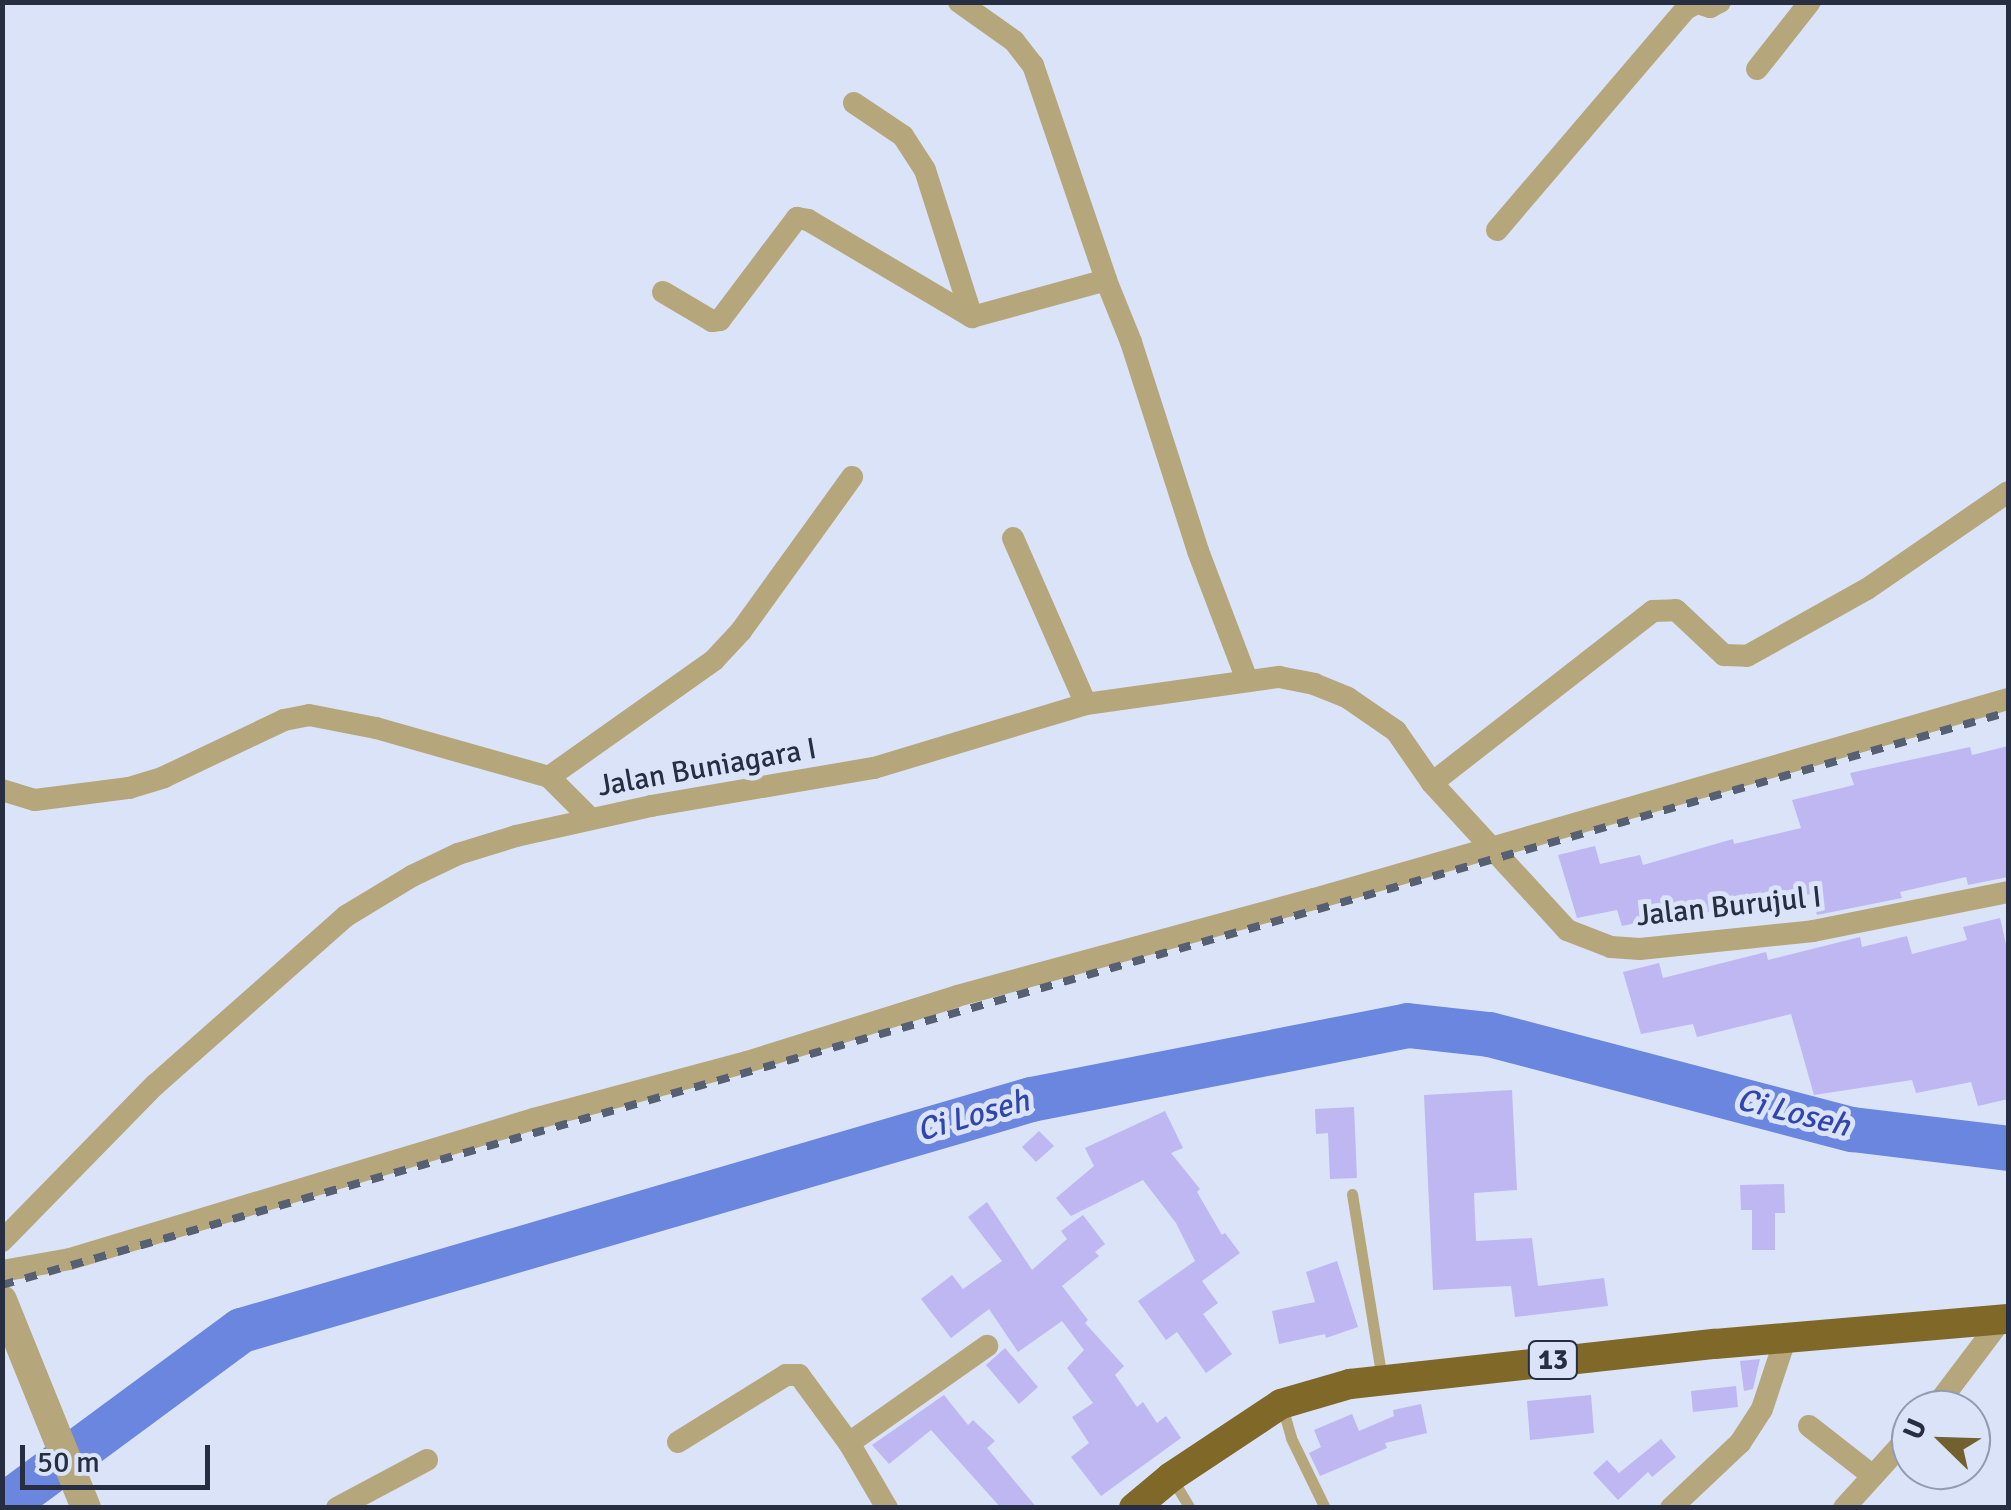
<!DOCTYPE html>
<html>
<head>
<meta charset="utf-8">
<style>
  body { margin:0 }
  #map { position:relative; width:2011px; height:1510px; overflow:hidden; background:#dbe3f9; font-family:Signika,sans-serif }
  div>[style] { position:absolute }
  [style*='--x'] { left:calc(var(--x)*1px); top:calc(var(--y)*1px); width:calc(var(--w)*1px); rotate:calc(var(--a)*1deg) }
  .river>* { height:45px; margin:-22.5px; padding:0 22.5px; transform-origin:22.5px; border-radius:22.5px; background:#6a86df }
  .building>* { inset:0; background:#beb7f2 }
  .service>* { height:11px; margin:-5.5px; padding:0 5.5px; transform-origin:5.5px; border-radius:5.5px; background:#b6a67b }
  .minor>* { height:22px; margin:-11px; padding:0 11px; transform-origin:11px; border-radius:11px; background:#b6a67b }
  .tertiary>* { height:30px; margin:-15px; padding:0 15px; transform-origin:15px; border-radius:15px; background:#b6a67b }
  .trunk>* { height:30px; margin:-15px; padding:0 15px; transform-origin:15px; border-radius:15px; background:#806928 }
  .rail>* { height:8px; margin-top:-4px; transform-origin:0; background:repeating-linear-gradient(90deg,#575f73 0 12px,transparent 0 24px) }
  span { translate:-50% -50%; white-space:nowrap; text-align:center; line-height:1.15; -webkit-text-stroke:10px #dbe3f9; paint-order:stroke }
  .shield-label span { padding:2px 8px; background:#dbe3f9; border:2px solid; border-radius:8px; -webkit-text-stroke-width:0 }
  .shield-label { font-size:28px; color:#272e42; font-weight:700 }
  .street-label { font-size:30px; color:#272e42 }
  .water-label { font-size:32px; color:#3045ad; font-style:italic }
  .frame { position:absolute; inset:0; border:5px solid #272e42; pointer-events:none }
  .north { position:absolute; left:1891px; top:1390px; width:100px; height:100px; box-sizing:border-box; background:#dbe3f9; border:2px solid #939bb0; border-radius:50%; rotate:293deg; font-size:28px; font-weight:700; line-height:40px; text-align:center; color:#272e42 }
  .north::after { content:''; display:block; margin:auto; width:35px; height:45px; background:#72602f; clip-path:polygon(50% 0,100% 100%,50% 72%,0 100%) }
  .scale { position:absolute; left:20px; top:1445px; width:190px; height:45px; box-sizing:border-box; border:5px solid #272e42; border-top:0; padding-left:12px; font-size:30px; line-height:35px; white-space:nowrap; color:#272e42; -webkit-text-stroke:8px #dbe3f9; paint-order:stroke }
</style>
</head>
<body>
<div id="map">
  <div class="river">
    <div style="--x:2;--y:1506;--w:297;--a:-36.4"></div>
    <div style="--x:241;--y:1330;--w:823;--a:-16.3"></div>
    <div style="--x:1031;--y:1099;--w:383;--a:-11.1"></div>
    <div style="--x:1407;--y:1025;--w:82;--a:6.3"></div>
    <div style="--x:1489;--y:1034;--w:375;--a:14.7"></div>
    <div style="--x:1852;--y:1129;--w:157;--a:6.9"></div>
  </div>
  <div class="building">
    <div style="clip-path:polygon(2008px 746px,2008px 877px,1968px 885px,1966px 877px,1900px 892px,1902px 898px,1817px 915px,1811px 894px,1704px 913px,1705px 918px,1671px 925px,1668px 916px,1622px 926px,1617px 910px,1577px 918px,1558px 855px,1595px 846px,1600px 864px,1640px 855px,1643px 865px,1733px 839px,1734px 844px,1801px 828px,1792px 800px,1854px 785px,1850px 773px,1970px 747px,1972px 755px)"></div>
    <div style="clip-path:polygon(2000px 918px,2008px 953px,2008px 1099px,1978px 1106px,1971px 1082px,1916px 1093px,1912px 1080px,1814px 1095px,1791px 1014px,1697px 1037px,1693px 1024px,1641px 1034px,1623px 972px,1659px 963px,1663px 978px,1766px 952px,1768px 960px,1860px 937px,1862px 947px,1907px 936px,1912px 954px,1967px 940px,1963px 927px)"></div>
    <div style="clip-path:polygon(1512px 1090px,1517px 1190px,1474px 1193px,1476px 1241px,1532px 1238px,1538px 1286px,1604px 1278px,1608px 1306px,1515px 1317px,1511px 1286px,1433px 1290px,1424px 1095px)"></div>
    <div style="clip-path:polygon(1354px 1107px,1357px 1178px,1330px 1179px,1328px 1133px,1316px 1134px,1315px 1109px)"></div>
    <div style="clip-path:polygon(1165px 1111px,1183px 1148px,1171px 1153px,1200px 1189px,1197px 1192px,1222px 1235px,1225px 1233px,1240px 1253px,1202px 1281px,1218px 1303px,1203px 1314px,1232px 1354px,1206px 1373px,1177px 1332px,1166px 1340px,1138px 1301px,1195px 1261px,1176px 1223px,1143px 1180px,1071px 1216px,1056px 1198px,1094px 1166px,1085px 1148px)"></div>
    <div style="clip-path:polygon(1039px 1131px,1054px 1146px,1036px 1162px,1022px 1147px)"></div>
    <div style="clip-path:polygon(1784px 1184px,1785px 1213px,1775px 1213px,1775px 1250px,1752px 1250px,1752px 1210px,1741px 1210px,1740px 1185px)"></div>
    <div style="clip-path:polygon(987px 1202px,1032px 1270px,1067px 1239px,1061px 1231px,1083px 1215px,1105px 1244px,1095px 1252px,1099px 1256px,1062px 1286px,1088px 1320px,1085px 1323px,1124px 1366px,1115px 1375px,1137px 1407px,1143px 1402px,1157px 1423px,1166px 1416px,1181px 1438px,1101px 1496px,1071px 1457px,1089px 1443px,1072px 1417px,1093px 1403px,1067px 1368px,1084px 1350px,1062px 1321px,1018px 1352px,989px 1309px,951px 1338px,921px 1299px,952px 1275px,963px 1289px,1002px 1261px,968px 1217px)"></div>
    <div style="clip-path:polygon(1337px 1261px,1358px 1327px,1326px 1338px,1325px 1334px,1279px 1344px,1272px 1311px,1315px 1302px,1306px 1272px)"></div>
    <div style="clip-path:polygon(1005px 1348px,1038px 1387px,1019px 1404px,986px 1365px)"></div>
    <div style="clip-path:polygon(1760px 1359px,1753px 1389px,1744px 1391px,1740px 1361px)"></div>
    <div style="clip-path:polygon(1736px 1386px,1738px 1407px,1693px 1412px,1691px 1391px)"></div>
    <div style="clip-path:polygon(944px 1395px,968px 1425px,973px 1420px,995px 1441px,987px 1448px,1037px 1508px,1001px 1508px,931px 1430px,889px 1464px,872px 1445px)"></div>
    <div style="clip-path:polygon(1591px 1395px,1594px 1433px,1530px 1440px,1527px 1401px)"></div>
    <div style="clip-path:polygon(1421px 1404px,1427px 1433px,1385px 1443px,1387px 1448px,1320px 1476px,1309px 1453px,1321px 1447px,1314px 1430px,1352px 1414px,1359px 1431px,1394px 1416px,1393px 1410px)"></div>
    <div style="clip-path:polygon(1661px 1439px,1676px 1457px,1652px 1477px,1648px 1472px,1618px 1500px,1593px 1473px,1607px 1460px,1619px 1473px)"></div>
  </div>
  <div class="service">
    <div style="--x:1352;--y:1194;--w:187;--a:80.8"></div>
    <div style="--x:1282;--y:1406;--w:33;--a:74"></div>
    <div style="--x:1291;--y:1438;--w:78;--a:64.1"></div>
    <div style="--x:1173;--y:1480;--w:33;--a:59"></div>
  </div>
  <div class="minor">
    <div style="--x:959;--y:2;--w:67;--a:35.3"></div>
    <div style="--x:1014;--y:41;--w:31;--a:52"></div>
    <div style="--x:1033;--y:65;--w:227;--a:71.2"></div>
    <div style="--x:1757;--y:69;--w:85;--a:-51.7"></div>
    <div style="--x:854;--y:103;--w:59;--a:34"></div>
    <div style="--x:903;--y:136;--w:40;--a:57.1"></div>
    <div style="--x:925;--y:170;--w:154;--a:72.3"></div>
    <div style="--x:1497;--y:230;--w:291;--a:-49.5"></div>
    <div style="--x:1686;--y:9;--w:13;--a:-29"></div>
    <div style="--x:1697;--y:3;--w:14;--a:17"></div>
    <div style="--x:1710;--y:7;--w:11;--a:-27"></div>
    <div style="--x:663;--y:292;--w:57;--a:30.6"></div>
    <div style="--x:712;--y:321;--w:8;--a:-7"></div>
    <div style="--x:720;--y:320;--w:128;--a:-53"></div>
    <div style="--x:797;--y:218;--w:11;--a:10"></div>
    <div style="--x:808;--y:220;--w:191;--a:30.6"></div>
    <div style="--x:972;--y:317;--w:139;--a:-15.4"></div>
    <div style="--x:1106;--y:280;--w:67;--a:68"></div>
    <div style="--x:1131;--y:342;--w:219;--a:72.2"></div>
    <div style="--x:1198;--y:551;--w:138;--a:69.2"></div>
    <div style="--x:1013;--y:538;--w:181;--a:66.3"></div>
    <div style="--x:549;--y:777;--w:202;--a:-35.3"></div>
    <div style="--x:714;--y:660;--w:40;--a:-47"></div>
    <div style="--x:741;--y:631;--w:190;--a:-54.2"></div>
    <div style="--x:1432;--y:783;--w:280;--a:-37.9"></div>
    <div style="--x:1653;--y:611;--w:23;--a:-2"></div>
    <div style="--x:1676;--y:610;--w:66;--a:43.2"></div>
    <div style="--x:1724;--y:655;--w:23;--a:2"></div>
    <div style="--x:1747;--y:656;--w:137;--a:-29.2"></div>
    <div style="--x:1867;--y:589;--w:171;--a:-34.5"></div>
    <div style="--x:2;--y:790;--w:34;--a:17"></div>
    <div style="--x:35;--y:800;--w:95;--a:-7.3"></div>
    <div style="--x:129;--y:788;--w:37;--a:-17"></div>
    <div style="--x:164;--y:777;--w:133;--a:-25.4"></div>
    <div style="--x:284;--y:720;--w:25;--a:-11"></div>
    <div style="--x:309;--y:715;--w:68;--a:11"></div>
    <div style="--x:376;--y:728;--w:180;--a:15.8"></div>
    <div style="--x:549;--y:777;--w:59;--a:45"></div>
    <div style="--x:2;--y:1241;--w:219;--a:-45.6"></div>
    <div style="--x:155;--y:1085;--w:255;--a:-41.5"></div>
    <div style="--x:346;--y:916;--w:77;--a:-31.2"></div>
    <div style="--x:412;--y:876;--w:51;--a:-25.6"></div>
    <div style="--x:458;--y:854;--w:61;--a:-17.2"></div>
    <div style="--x:516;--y:836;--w:138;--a:-12.5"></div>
    <div style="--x:651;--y:806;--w:226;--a:-9.7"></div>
    <div style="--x:874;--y:768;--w:221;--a:-16.8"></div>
    <div style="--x:1086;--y:704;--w:195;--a:-8"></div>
    <div style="--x:1279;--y:677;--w:36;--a:11"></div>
    <div style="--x:1314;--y:684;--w:37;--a:22"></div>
    <div style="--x:1348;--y:698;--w:58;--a:34.5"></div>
    <div style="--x:1396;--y:731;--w:63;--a:55.3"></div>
    <div style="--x:1432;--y:783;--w:200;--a:47.4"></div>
    <div style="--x:1567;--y:930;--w:47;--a:21.1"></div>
    <div style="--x:1611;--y:947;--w:29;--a:4"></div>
    <div style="--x:1640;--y:949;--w:174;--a:-5.9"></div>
    <div style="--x:1813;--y:931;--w:199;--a:-11.3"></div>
    <div style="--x:2;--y:1271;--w:69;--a:-10"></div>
    <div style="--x:70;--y:1259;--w:485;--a:-16.8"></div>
    <div style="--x:534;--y:1119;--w:220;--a:-15"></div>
    <div style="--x:747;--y:1062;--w:220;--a:-17.4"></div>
    <div style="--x:957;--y:996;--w:370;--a:-15.2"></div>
    <div style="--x:1314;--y:899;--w:722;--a:-16.08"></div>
    <div style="--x:1933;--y:1410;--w:113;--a:-52.9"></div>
    <div style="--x:1809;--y:1426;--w:81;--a:38"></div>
    <div style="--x:678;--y:1442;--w:127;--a:-31.8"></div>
    <div style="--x:786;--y:1375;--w:13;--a:0"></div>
    <div style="--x:799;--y:1375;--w:84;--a:53.7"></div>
    <div style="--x:849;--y:1443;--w:75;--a:59.7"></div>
    <div style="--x:849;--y:1443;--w:169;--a:-35.1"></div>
    <div style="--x:337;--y:1508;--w:102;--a:-28.1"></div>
    <div style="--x:1671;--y:1508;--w:95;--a:-43.3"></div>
    <div style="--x:1740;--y:1443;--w:40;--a:-57.1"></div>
    <div style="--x:1762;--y:1409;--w:76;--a:-71.6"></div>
    <div style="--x:1844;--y:1508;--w:100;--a:-47.8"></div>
  </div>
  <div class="tertiary">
    <div style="--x:2;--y:1300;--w:224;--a:68"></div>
  </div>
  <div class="trunk">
    <div style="--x:1134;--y:1508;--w:48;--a:-40"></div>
    <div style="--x:1171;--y:1477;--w:132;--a:-33.6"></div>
    <div style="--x:1281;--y:1404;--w:72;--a:-16.2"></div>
    <div style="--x:1350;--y:1384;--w:367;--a:-6.3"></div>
    <div style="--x:1715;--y:1344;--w:294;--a:-4.9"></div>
  </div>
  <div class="rail">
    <div style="--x:2;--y:1285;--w:2086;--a:-15.94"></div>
  </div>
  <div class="shield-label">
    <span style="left:1553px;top:1360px">13</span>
  </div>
  <div class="street-label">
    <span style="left:707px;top:768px;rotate:-10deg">Jalan Buniagara I</span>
    <span style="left:1729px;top:907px;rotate:-6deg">Jalan Burujul I</span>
  </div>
  <div class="water-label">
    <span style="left:1793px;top:1113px;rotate:14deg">Ci Loseh</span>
    <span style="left:973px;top:1116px;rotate:-16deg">Ci Loseh</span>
  </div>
  <div class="frame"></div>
  <div class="north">U</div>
  <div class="scale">50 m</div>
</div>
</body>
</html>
